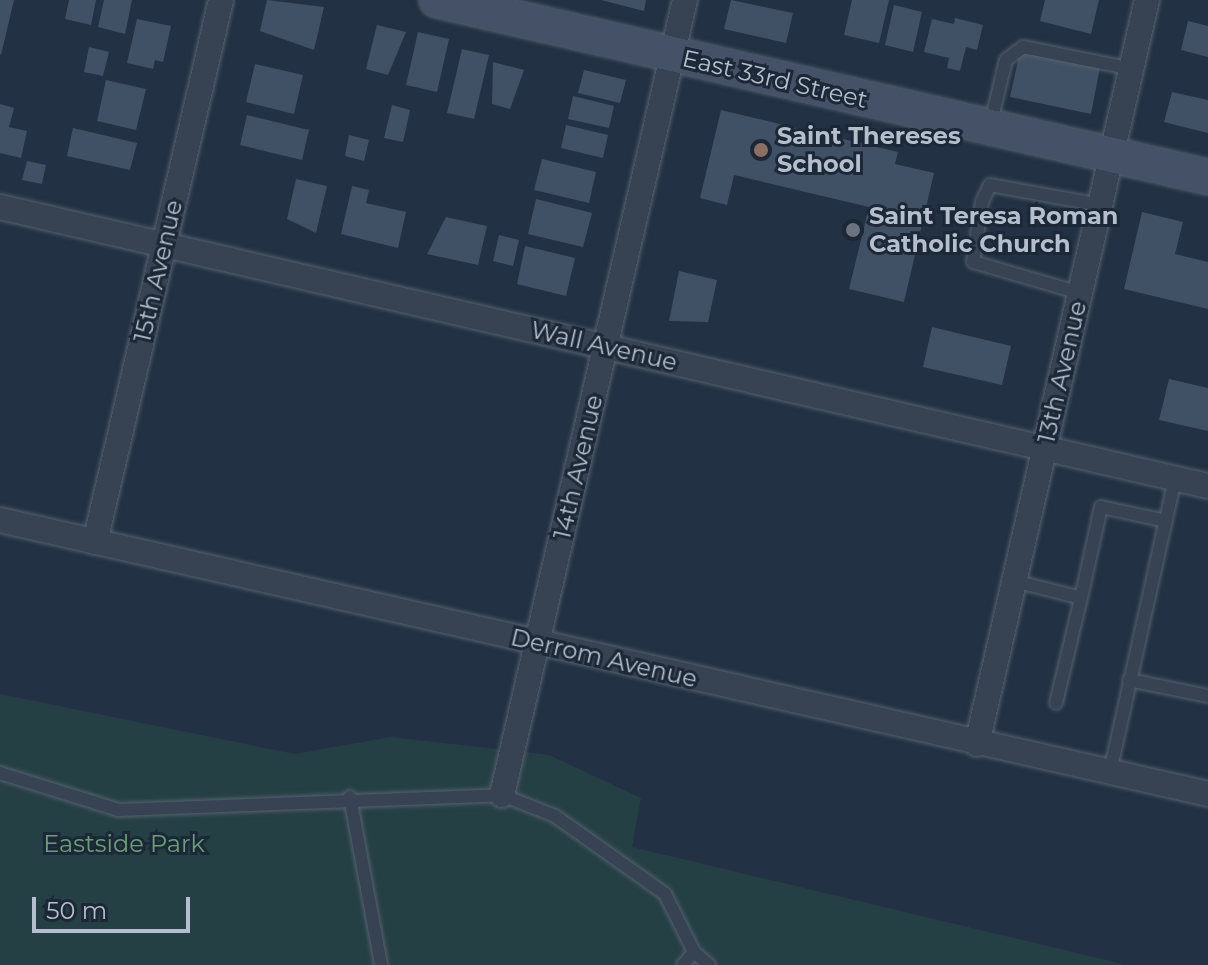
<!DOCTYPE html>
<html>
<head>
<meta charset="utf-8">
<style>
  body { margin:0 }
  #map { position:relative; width:1208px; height:965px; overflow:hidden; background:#223143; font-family:Montserrat,sans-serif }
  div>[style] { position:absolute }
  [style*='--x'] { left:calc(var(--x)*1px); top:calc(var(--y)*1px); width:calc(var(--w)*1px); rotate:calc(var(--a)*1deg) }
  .green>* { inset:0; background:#254044 }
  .building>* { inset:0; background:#415165 }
  .roads { filter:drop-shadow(0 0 2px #55616f) drop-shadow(0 0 2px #55616f) }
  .service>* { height:12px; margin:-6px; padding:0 6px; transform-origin:6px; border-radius:6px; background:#374352 }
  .minor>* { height:24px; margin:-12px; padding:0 12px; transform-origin:12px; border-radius:12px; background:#374352 }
  .secondary>* { height:34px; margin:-17px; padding:0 17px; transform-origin:17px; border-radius:17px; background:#455166 }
  .dots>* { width:22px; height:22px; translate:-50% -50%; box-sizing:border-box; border:4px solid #1c2837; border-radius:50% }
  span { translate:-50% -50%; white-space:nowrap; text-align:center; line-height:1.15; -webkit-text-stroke:6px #1c2837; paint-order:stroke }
  .street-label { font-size:24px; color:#b4becc }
  .poi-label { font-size:24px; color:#b4becc; font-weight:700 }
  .left { translate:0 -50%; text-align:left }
  .park-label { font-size:24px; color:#68a074 }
  .scale { position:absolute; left:32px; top:897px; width:158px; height:36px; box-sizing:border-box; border:4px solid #b4becc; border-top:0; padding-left:10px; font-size:24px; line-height:28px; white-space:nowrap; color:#b4becc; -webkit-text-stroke:6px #1c2837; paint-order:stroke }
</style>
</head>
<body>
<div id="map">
  <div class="green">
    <div style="clip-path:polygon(0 694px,295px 754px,390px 737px,549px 755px,641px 798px,632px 847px,1127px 965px,0 965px)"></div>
  </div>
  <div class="building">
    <div style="clip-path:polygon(0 0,14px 0,1px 55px,0 54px)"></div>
    <div style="clip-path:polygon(69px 0,96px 0,91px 25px,65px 19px)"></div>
    <div style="clip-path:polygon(104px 0,132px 0,125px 34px,98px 27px)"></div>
    <div style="clip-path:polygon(267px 0,324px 7px,314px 50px,260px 31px)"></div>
    <div style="clip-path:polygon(601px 0,646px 0,644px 11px)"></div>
    <div style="clip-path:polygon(731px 0,793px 13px,786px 43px,724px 29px)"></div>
    <div style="clip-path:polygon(852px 0,889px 0,879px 43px,844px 35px)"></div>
    <div style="clip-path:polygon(1045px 0,1099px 0,1091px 34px,1040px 21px)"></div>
    <div style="clip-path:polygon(894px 5px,922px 12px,913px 52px,885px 45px)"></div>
    <div style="clip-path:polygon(955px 18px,983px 25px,977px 50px,966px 47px,960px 71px,947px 68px,949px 58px,924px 52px,932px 19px,954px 24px)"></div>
    <div style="clip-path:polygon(137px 19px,171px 26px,163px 62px,155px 60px,153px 69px,127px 63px)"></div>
    <div style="clip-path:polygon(1188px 21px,1208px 26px,1208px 57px,1181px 50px)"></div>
    <div style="clip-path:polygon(377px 25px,406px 32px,388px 75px,366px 69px)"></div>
    <div style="clip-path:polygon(418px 32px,449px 39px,437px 92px,406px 85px)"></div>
    <div style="clip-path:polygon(89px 47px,109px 52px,103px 76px,84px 72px)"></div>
    <div style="clip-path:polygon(462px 49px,489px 55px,474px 119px,447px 113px)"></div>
    <div style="clip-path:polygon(1020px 51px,1100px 67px,1091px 114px,1010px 97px)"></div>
    <div style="clip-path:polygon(493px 62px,524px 70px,510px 109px,492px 104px)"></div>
    <div style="clip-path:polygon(255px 64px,303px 75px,294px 114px,246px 102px)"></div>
    <div style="clip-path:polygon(584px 70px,626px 80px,620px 103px,578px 93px)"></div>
    <div style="clip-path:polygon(106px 80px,146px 89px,136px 130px,97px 121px)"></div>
    <div style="clip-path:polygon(1172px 92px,1208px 100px,1208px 133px,1164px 122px)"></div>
    <div style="clip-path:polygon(573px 96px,614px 106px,609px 128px,568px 119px)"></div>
    <div style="clip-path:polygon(0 104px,14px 108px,9px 127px,27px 131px,21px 158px,0 153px)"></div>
    <div style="clip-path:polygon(392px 105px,410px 110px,403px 142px,384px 138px)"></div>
    <div style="clip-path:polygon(721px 110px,898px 152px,895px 164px,934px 173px,904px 302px,849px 289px,869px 207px,734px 175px,727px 205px,700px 198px)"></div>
    <div style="clip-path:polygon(247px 115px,309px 130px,302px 160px,240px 145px)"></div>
    <div style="clip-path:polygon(566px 125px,608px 135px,603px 158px,561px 148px)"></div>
    <div style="clip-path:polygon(73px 128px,137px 143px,130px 170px,67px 156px)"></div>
    <div style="clip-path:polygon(349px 135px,369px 140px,364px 161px,345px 156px)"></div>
    <div style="clip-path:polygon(542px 159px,596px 172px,589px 203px,534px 190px)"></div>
    <div style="clip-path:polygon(27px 161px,46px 165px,42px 184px,22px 180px)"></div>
    <div style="clip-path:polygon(296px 179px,327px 186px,316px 233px,287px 219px)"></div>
    <div style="clip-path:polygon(352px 186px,369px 190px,366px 203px,406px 212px,398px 248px,341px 234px)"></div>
    <div style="clip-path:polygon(536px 199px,592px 213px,583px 247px,528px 234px)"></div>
    <div style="clip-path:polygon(1142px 212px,1183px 222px,1175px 254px,1208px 262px,1208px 309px,1124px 289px)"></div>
    <div style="clip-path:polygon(446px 217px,487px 226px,478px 265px,427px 254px)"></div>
    <div style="clip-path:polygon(499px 235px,519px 240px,513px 266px,493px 261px)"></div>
    <div style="clip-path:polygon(525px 246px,575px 258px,566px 296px,517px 284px)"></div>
    <div style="clip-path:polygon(679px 271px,717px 280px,708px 322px,669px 321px)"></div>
    <div style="clip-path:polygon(932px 327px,1011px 346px,1002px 385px,923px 367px)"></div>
    <div style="clip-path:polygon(1169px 379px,1208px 388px,1208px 431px,1159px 420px)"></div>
  </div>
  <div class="roads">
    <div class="service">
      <div style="--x:990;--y:126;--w:68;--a:-76.4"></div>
      <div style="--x:1006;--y:60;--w:21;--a:-37"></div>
      <div style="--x:1023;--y:47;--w:111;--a:11.4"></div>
      <div style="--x:1080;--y:293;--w:111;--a:-163.8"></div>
      <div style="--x:973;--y:262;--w:61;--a:-81.5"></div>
      <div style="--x:982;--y:202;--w:19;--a:-65"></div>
      <div style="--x:990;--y:185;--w:112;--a:10.3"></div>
      <div style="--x:1014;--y:581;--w:69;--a:14.2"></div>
      <div style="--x:1081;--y:598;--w:93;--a:-77.6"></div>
      <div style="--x:1101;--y:507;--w:66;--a:12.2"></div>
      <div style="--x:1129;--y:680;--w:81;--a:11.4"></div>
      <div style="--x:1056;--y:703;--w:108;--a:-76.6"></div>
      <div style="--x:1110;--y:772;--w:300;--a:-77.5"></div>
      <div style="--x:0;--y:773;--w:125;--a:17.3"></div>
      <div style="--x:119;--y:810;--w:383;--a:-2.2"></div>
      <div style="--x:502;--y:795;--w:57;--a:21.6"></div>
      <div style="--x:555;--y:816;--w:135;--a:35.3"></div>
      <div style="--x:665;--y:894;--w:65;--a:63.4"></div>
      <div style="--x:694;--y:952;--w:20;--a:41"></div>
      <div style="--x:350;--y:797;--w:171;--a:79.5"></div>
      <div style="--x:683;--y:965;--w:17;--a:-50"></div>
    </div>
    <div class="minor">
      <div style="--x:0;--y:207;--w:1240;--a:13.01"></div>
      <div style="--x:0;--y:520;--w:1239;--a:12.78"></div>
      <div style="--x:95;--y:542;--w:556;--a:-76.91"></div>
      <div style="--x:977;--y:744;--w:763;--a:-77.13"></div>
      <div style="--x:502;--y:795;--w:816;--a:-77.04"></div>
    </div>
    <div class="secondary">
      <div style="--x:437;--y:0;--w:791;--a:12.93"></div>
    </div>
  </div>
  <div class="dots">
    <div style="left:761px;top:150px;background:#8d6e63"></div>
    <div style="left:853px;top:230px;background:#6b7280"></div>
  </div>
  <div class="street-label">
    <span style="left:775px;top:79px;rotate:13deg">East 33rd Street</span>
    <span style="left:158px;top:271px;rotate:-77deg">15th Avenue</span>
    <span style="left:604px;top:346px;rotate:13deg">Wall Avenue</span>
    <span style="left:1062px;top:372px;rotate:-77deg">13th Avenue</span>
    <span style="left:578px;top:467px;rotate:-77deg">14th Avenue</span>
    <span style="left:604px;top:658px;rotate:13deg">Derrom Avenue</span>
  </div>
  <div class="poi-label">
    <span class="left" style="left:777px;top:150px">Saint Thereses<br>School</span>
    <span class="left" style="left:869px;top:230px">Saint Teresa Roman<br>Catholic Church</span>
  </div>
  <div class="park-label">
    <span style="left:124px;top:844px">Eastside Park</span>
  </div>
  <div class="scale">50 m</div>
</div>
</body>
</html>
